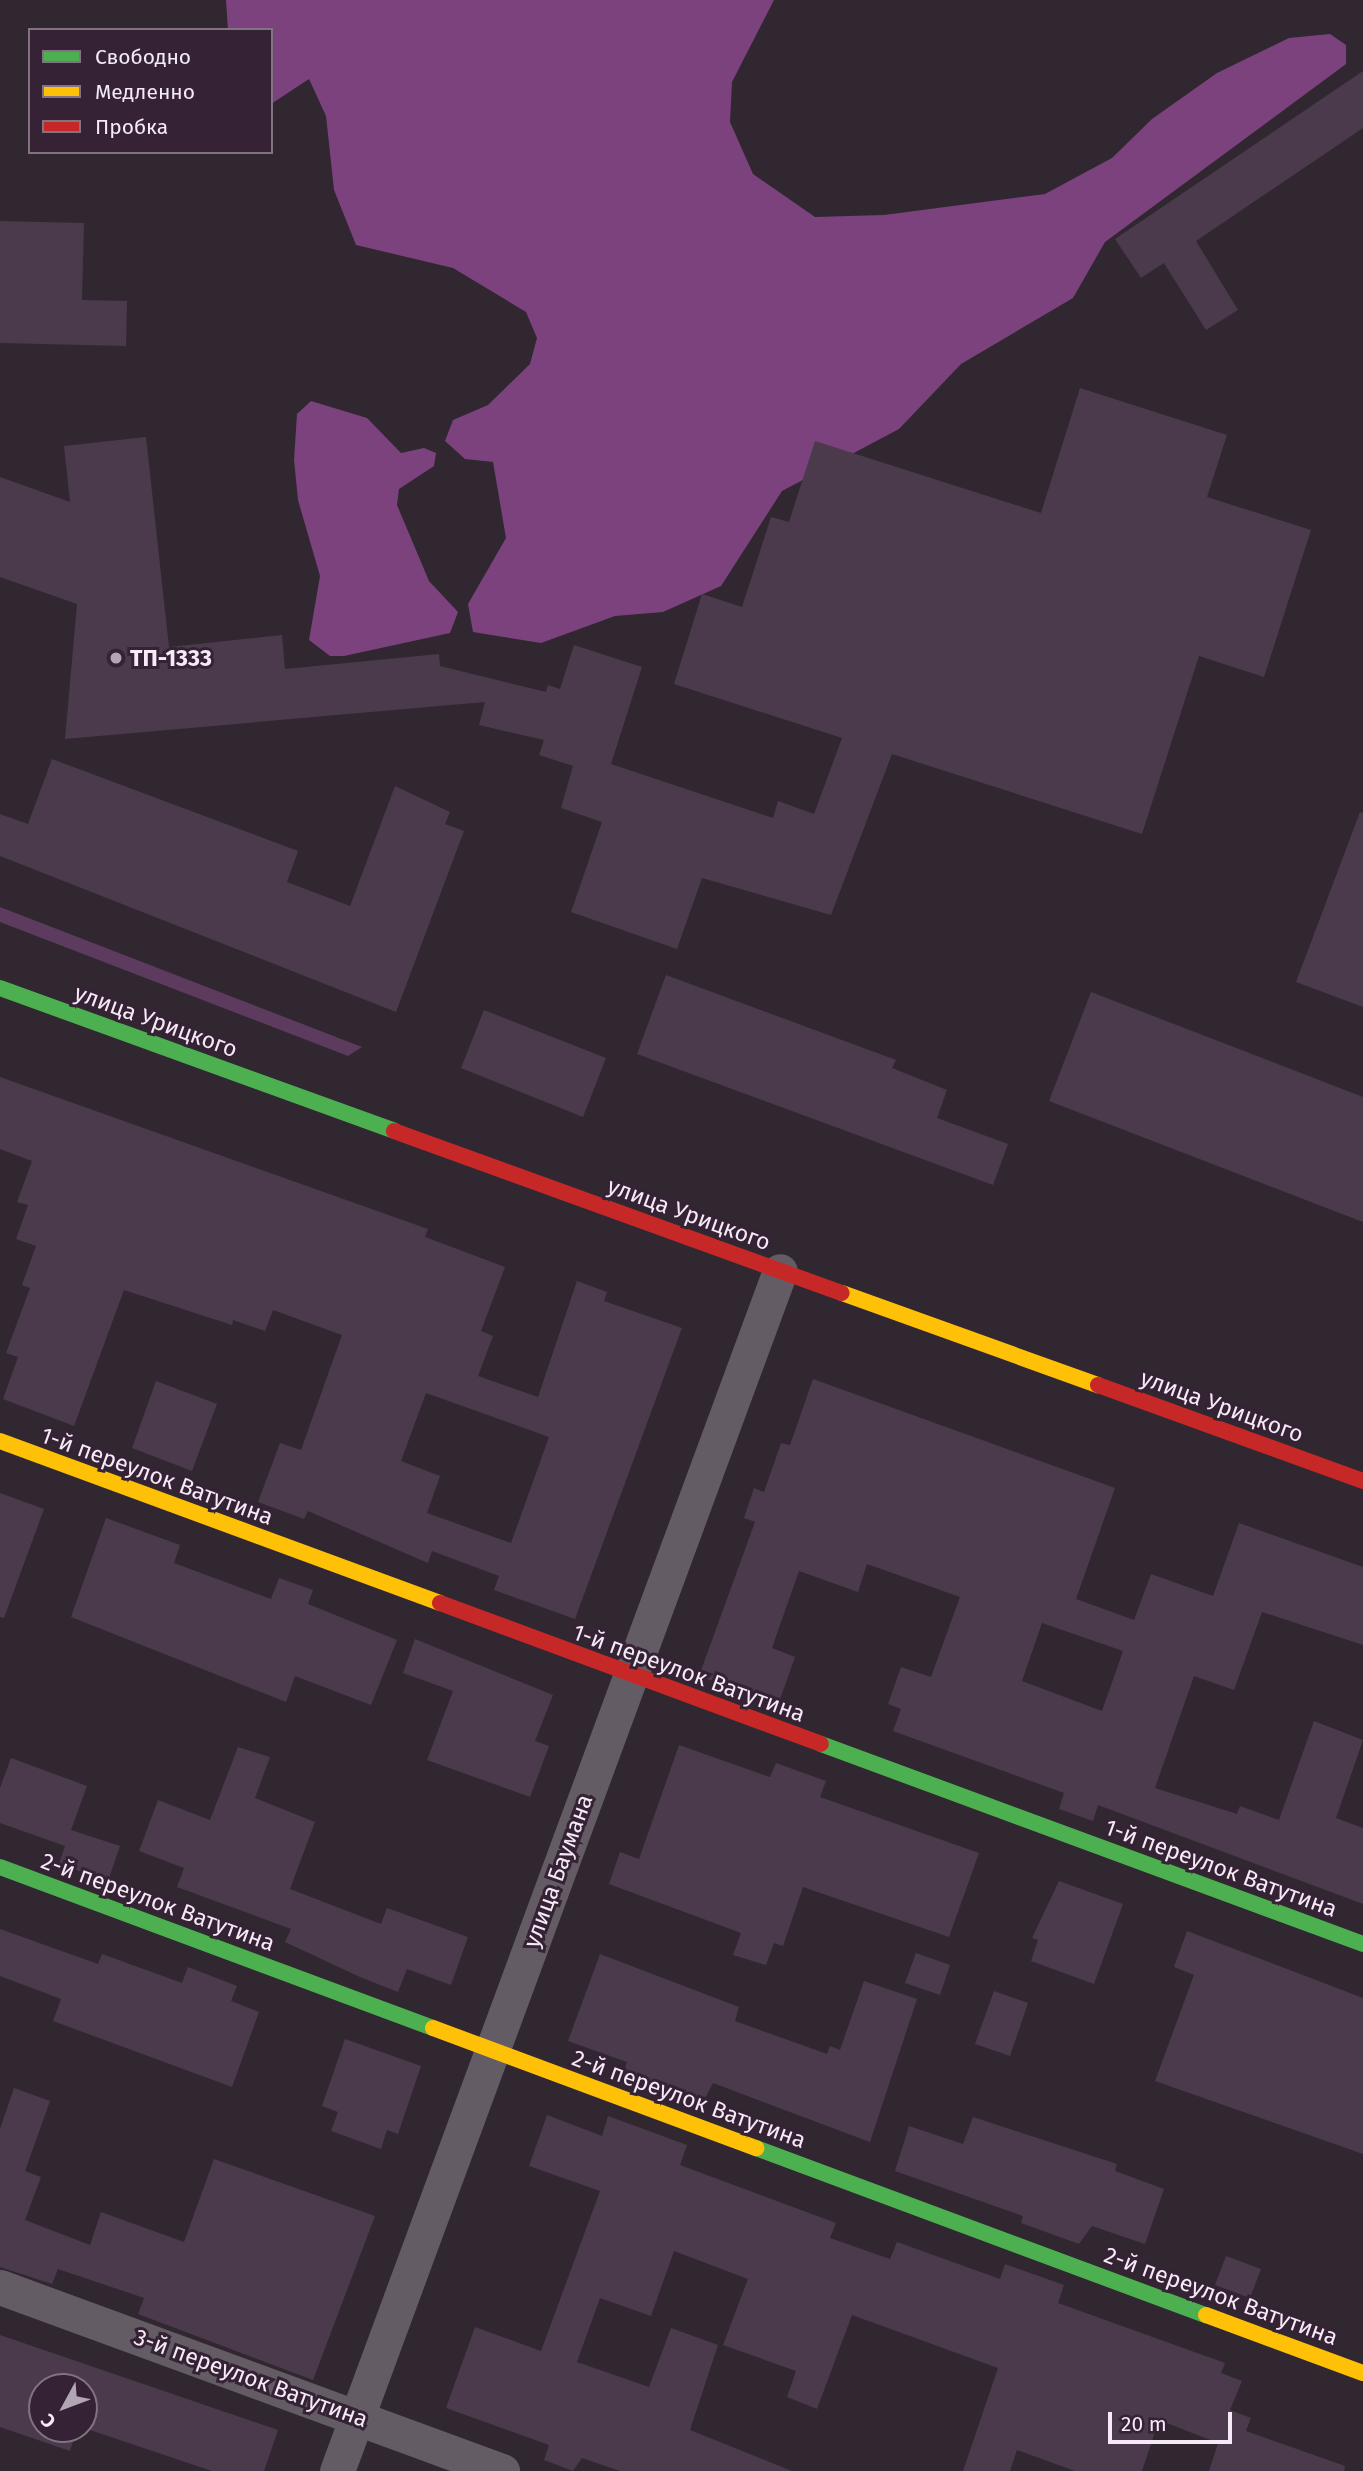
<!DOCTYPE html>
<html>
<head>
<meta charset="utf-8">
<style>
  body { margin:0 }
  #map { position:relative; width:1363px; height:2471px; overflow:hidden; background:#312731; font-family:"Fira Sans",sans-serif }
  div>[style] { position:absolute }
  [style*='--x'] { left:calc(var(--x)*1px); top:calc(var(--y)*1px); width:calc(var(--w)*1px); rotate:calc(var(--a)*1deg) }
  .green>* { inset:0; background:#5c3b5e }
  .forest>* { inset:0; background:#7b427e }
  .building>* { inset:0; background:#4b3a4c }
  .street>* { height:35px; margin:-17.5px; padding:0 17.5px; transform-origin:17.5px; border-radius:17.5px; background:#645c64 }
  .fast>* { height:16px; margin:-8px; padding:0 8px; transform-origin:8px; border-radius:8px; background:#4caf50 }
  .slow>* { height:16px; margin:-8px; padding:0 8px; transform-origin:8px; border-radius:8px; background:#ffc107 }
  .jam>* { height:16px; margin:-8px; padding:0 8px; transform-origin:8px; border-radius:8px; background:#c62828 }
  .dots>* { width:19px; height:19px; translate:-50% -50%; box-sizing:border-box; border:4px solid #352335; border-radius:50% }
  span { translate:-50% -50%; white-space:nowrap; text-align:center; line-height:1.15; -webkit-text-stroke:6px #352335; paint-order:stroke }
  .poi-label { font-size:23px; color:#f6eaf6; font-weight:700 }
  .left { translate:0 -50%; text-align:left }
  .street-label { font-size:23px; color:#f6eaf6 }
  .legend { position:absolute; left:28px; top:28px; width:245px; height:126px; box-sizing:border-box; background:#352335; border:2px solid #827382; margin:0; padding:9px 12px; list-style:none; font-size:21px; color:#f6eaf6 }
  .legend li { display:flex; align-items:center; gap:14px; height:35px }
  .legend b { width:35px; border:2px solid #827382 }
  .north { position:absolute; left:28px; top:2373px; width:70px; height:70px; box-sizing:border-box; background:#352335; border:2px solid #827382; border-radius:50%; rotate:229deg; font-size:19px; font-weight:700; line-height:28px; text-align:center; color:#f6eaf6 }
  .north::after { content:''; display:block; margin:auto; width:24px; height:32px; background:#b1a6b1; clip-path:polygon(50% 0,100% 100%,50% 72%,0 100%) }
  .scale { position:absolute; left:1108px; top:2412px; width:124px; height:32px; box-sizing:border-box; border:4px solid #f6eaf6; border-top:0; padding-left:9px; font-size:21px; line-height:24px; white-space:nowrap; color:#f6eaf6; -webkit-text-stroke:5px #352335; paint-order:stroke }
</style>
</head>
<body>
<div id="map">
  <div class="green">
    <div style="clip-path:polygon(0 907px,362px 1047px,348px 1056px,0 922px)"></div>
  </div>
  <div class="forest">
    <div style="clip-path:polygon(226px 0,774px 0,732px 82px,730px 122px,753px 174px,815px 217px,884px 215px,1045px 194px,1112px 158px,1152px 119px,1217px 73px,1289px 38px,1330px 34px,1346px 45px,1346px 64px,1105px 242px,1073px 298px,961px 364px,899px 429px,782px 491px,721px 586px,663px 612px,615px 616px,541px 643px,473px 632px,468px 604px,506px 538px,493px 462px,465px 459px,445px 441px,453px 420px,488px 405px,530px 364px,537px 338px,526px 312px,453px 268px,356px 245px,334px 190px,326px 116px,309px 79px,271px 104px,271px 30px,228px 30px)"></div>
    <div style="clip-path:polygon(311px 401px,367px 418px,401px 453px,424px 448px,436px 453px,434px 466px,399px 489px,397px 505px,429px 581px,458px 612px,450px 633px,344px 656px,330px 656px,309px 640px,320px 576px,298px 500px,294px 460px,297px 414px)"></div>
  </div>
  <div class="building">
    <div style="clip-path:polygon(1363px 71px,1363px 128px,1196px 241px,1238px 310px,1206px 330px,1164px 263px,1141px 278px,1115px 239px)"></div>
    <div style="clip-path:polygon(0 221px,84px 223px,82px 300px,127px 301px,126px 346px,0 343px)"></div>
    <div style="clip-path:polygon(1080px 388px,1227px 435px,1207px 497px,1311px 530px,1264px 677px,1199px 656px,1142px 834px,892px 754px,831px 915px,702px 878px,677px 949px,571px 912px,602px 822px,561px 808px,573px 766px,539px 755px,544px 740px,479px 725px,485px 702px,65px 739px,77px 604px,0 577px,0 477px,70px 502px,64px 446px,146px 437px,169px 647px,282px 635px,285px 669px,439px 654px,440px 666px,546px 692px,548px 685px,560px 689px,574px 645px,642px 667px,611px 764px,773px 818px,778px 801px,814px 814px,842px 738px,674px 684px,702px 594px,742px 607px,771px 517px,789px 522px,815px 441px,1041px 513px)"></div>
    <div style="clip-path:polygon(52px 759px,298px 851px,287px 882px,350px 906px,395px 786px,450px 812px,445px 824px,464px 831px,396px 1012px,0 856px,0 814px,28px 824px)"></div>
    <div style="clip-path:polygon(1360px 812px,1363px 813px,1363px 1007px,1296px 982px)"></div>
    <div style="clip-path:polygon(666px 975px,896px 1060px,892px 1068px,947px 1090px,937px 1118px,1008px 1144px,993px 1185px,637px 1054px)"></div>
    <div style="clip-path:polygon(1091px 992px,1363px 1097px,1363px 1222px,1049px 1101px)"></div>
    <div style="clip-path:polygon(484px 1010px,606px 1058px,583px 1117px,461px 1068px)"></div>
    <div style="clip-path:polygon(evenodd,0 1077px,428px 1229px,425px 1237px,505px 1267px,481px 1331px,493px 1336px,478px 1376px,538px 1397px,577px 1281px,607px 1292px,604px 1301px,682px 1328px,575px 1619px,494px 1590px,499px 1576px,432px 1551px,428px 1563px,308px 1511px,304px 1519px,258px 1502px,280px 1443px,301px 1450px,342px 1335px,273px 1310px,265px 1331px,233px 1320px,232px 1325px,124px 1290px,74px 1426px,3px 1399px,18px 1357px,6px 1353px,30px 1288px,22px 1285px,36px 1246px,16px 1239px,28px 1205px,17px 1202px,32px 1161px,0 1149px,0 1077px,426px 1393px,549px 1437px,511px 1543px,427px 1513px,440px 1476px,401px 1461px,426px 1393px)"></div>
    <div style="clip-path:polygon(evenodd,813px 1379px,1115px 1488px,1076px 1599px,1134px 1620px,1151px 1574px,1213px 1596px,1239px 1523px,1363px 1567px,1363px 1645px,1262px 1612px,1234px 1690px,1194px 1676px,1155px 1788px,1237px 1814px,1240px 1806px,1279px 1820px,1314px 1721px,1363px 1740px,1336px 1818px,1363px 1828px,1363px 1904px,1098px 1805px,1093px 1821px,1059px 1809px,1064px 1793px,893px 1731px,901px 1709px,888px 1704px,901px 1667px,931px 1677px,960px 1597px,867px 1564px,858px 1592px,799px 1571px,772px 1648px,795px 1657px,778px 1705px,699px 1676px,755px 1522px,744px 1518px,754px 1488px,764px 1492px,781px 1443px,790px 1445px,813px 1379px,1042px 1623px,1123px 1651px,1102px 1711px,1022px 1681px,1042px 1623px)"></div>
    <div style="clip-path:polygon(156px 1381px,217px 1404px,192px 1471px,132px 1448px)"></div>
    <div style="clip-path:polygon(0 1493px,44px 1509px,4px 1618px,0 1617px)"></div>
    <div style="clip-path:polygon(106px 1518px,180px 1545px,174px 1563px,271px 1599px,279px 1578px,313px 1590px,308px 1604px,397px 1640px,371px 1705px,295px 1676px,286px 1702px,71px 1617px)"></div>
    <div style="clip-path:polygon(415px 1639px,553px 1695px,535px 1741px,549px 1746px,530px 1797px,427px 1760px,453px 1691px,403px 1673px)"></div>
    <div style="clip-path:polygon(679px 1745px,770px 1777px,776px 1763px,826px 1781px,820px 1797px,979px 1853px,949px 1937px,803px 1887px,783px 1946px,774px 1943px,766px 1965px,733px 1955px,741px 1933px,609px 1884px,620px 1852px,639px 1859px)"></div>
    <div style="clip-path:polygon(238px 1747px,270px 1757px,255px 1798px,315px 1822px,290px 1889px,381px 1924px,387px 1908px,468px 1937px,451px 1985px,407px 1969px,398px 1992px,360px 1977px,285px 1942px,291px 1929px,177px 1887px,184px 1868px,139px 1851px,158px 1800px,210px 1820px)"></div>
    <div style="clip-path:polygon(11px 1758px,87px 1786px,71px 1830px,120px 1846px,108px 1881px,59px 1864px,65px 1846px,0 1823px,0 1788px)"></div>
    <div style="clip-path:polygon(1059px 1881px,1123px 1904px,1094px 1984px,1031px 1961px,1038px 1940px,1032px 1938px)"></div>
    <div style="clip-path:polygon(0 1929px,98px 1964px,102px 1954px,182px 1983px,188px 1967px,237px 1986px,231px 2001px,259px 2012px,232px 2087px,53px 2021px,61px 1999px,0 1976px)"></div>
    <div style="clip-path:polygon(1187px 1931px,1363px 1998px,1363px 2154px,1155px 2081px,1194px 1975px,1174px 1967px)"></div>
    <div style="clip-path:polygon(916px 1953px,950px 1965px,940px 1995px,905px 1983px)"></div>
    <div style="clip-path:polygon(600px 1954px,739px 2007px,735px 2021px,827px 2054px,830px 2046px,840px 2050px,864px 1981px,917px 1999px,870px 2142px,713px 2083px,702px 2104px,623px 2075px,627px 2062px,568px 2041px)"></div>
    <div style="clip-path:polygon(994px 1991px,1028px 2003px,1010px 2056px,975px 2044px)"></div>
    <div style="clip-path:polygon(345px 2039px,421px 2066px,398px 2134px,387px 2130px,381px 2149px,331px 2131px,338px 2112px,322px 2106px)"></div>
    <div style="clip-path:polygon(14px 2088px,50px 2101px,25px 2171px,41px 2177px,25px 2220px,90px 2245px,101px 2212px,184px 2242px,214px 2159px,375px 2216px,313px 2380px,138px 2314px,144px 2298px,58px 2269px,52px 2284px,0 2267px,0 2129px)"></div>
    <div style="clip-path:polygon(547px 2115px,602px 2136px,608px 2116px,687px 2145px,680px 2165px,836px 2223px,830px 2238px,890px 2259px,897px 2242px,1000px 2279px,1005px 2264px,1064px 2285px,1058px 2303px,1225px 2363px,1221px 2373px,1242px 2381px,1230px 2410px,1251px 2418px,1246px 2431px,1345px 2466px,1344px 2471px,1209px 2471px,1218px 2443px,1159px 2420px,1142px 2471px,1075px 2471px,1017px 2450px,1010px 2471px,963px 2471px,998px 2368px,852px 2315px,817px 2409px,787px 2397px,796px 2371px,723px 2345px,748px 2279px,674px 2251px,651px 2316px,600px 2298px,577px 2362px,649px 2387px,671px 2328px,718px 2345px,690px 2430px,792px 2471px,620px 2471px,582px 2458px,573px 2471px,544px 2460px,549px 2445px,446px 2408px,475px 2327px,541px 2351px,600px 2191px,529px 2166px)"></div>
    <div style="clip-path:polygon(973px 2117px,1117px 2164px,1115px 2171px,1164px 2189px,1145px 2244px,1092px 2226px,1079px 2244px,1021px 2223px,1023px 2216px,895px 2171px,909px 2126px,963px 2144px)"></div>
    <div style="clip-path:polygon(1226px 2256px,1261px 2269px,1250px 2298px,1215px 2285px)"></div>
    <div style="clip-path:polygon(0 2335px,278px 2430px,264px 2471px,212px 2471px,84px 2428px,84px 2387px,42px 2387px,42px 2429px,77px 2429px,70px 2451px,0 2427px)"></div>
  </div>
  <div class="street">
    <div style="--x:0;--y:2287;--w:535;--a:20.13"></div>
    <div style="--x:337;--y:2471;--w:1279;--a:-69.74"></div>
  </div>
  <div class="fast">
    <div style="--x:0;--y:988;--w:419;--a:19.9"></div>
    <div style="--x:821;--y:1744;--w:578;--a:20.25"></div>
    <div style="--x:0;--y:1867;--w:462;--a:20.4"></div>
    <div style="--x:756;--y:2148;--w:480;--a:20.4"></div>
  </div>
  <div class="slow">
    <div style="--x:842;--y:1293;--w:272;--a:19.8"></div>
    <div style="--x:0;--y:1441;--w:469;--a:20.2"></div>
    <div style="--x:433;--y:2028;--w:345;--a:20.4"></div>
    <div style="--x:1206;--y:2315;--w:167;--a:20.3"></div>
  </div>
  <div class="jam">
    <div style="--x:394;--y:1131;--w:476;--a:19.9"></div>
    <div style="--x:1098;--y:1385;--w:282;--a:19.9"></div>
    <div style="--x:440;--y:1603;--w:406;--a:20.3"></div>
  </div>
  <div class="dots">
    <div style="left:116px;top:658px;background:#b1a6b1"></div>
  </div>
  <div class="poi-label">
    <span class="left" style="left:130px;top:658px">ТП-1333</span>
  </div>
  <div class="street-label">
    <span style="left:156px;top:1021px;rotate:20deg">улица Урицкого</span>
    <span style="left:689px;top:1214px;rotate:20deg">улица Урицкого</span>
    <span style="left:1222px;top:1406px;rotate:20deg">улица Урицкого</span>
    <span style="left:157px;top:1476px;rotate:20deg">1-й переулок Ватутина</span>
    <span style="left:689px;top:1673px;rotate:20deg">1-й переулок Ватутина</span>
    <span style="left:1221px;top:1868px;rotate:20deg">1-й переулок Ватутина</span>
    <span style="left:558px;top:1871px;rotate:-70deg">улица Баумана</span>
    <span style="left:158px;top:1902px;rotate:20deg">2-й переулок Ватутина</span>
    <span style="left:689px;top:2099px;rotate:20deg">2-й переулок Ватутина</span>
    <span style="left:1221px;top:2296px;rotate:20deg">2-й переулок Ватутина</span>
    <span style="left:251px;top:2378px;rotate:20deg">3-й переулок Ватутина</span>
  </div>
  <ul class="legend">
  <li><b style="height:9px;background:#4caf50"></b>Свободно</li>
  <li><b style="height:9px;background:#ffc107"></b>Медленно</li>
  <li><b style="height:9px;background:#c62828"></b>Пробка</li>
  </ul>
  <div class="north">С</div>
  <div class="scale">20 m</div>
</div>
</body>
</html>
